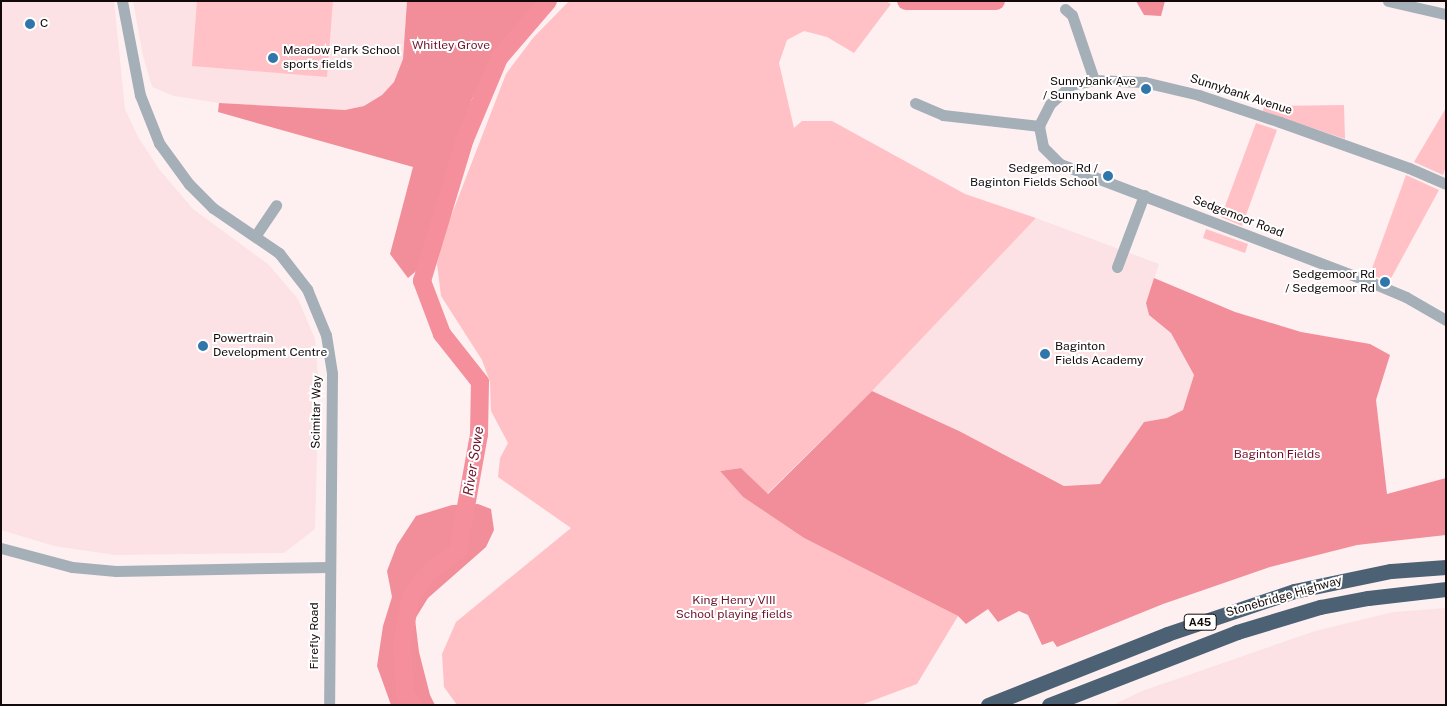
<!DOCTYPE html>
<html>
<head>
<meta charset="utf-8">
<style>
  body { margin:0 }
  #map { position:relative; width:1447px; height:706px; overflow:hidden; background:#fef0f0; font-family:"Public Sans",sans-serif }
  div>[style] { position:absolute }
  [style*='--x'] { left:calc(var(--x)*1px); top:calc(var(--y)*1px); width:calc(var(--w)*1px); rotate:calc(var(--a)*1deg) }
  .built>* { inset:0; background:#fce2e4 }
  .green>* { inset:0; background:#ffc1c6 }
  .forest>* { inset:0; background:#f28d9a }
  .river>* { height:18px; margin:-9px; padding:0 9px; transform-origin:9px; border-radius:9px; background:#f48f9b }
  .minor>* { height:11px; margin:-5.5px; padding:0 5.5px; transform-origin:5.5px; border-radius:5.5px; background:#a5afb8 }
  .highway>* { height:15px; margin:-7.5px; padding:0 7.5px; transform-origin:7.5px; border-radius:7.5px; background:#4c6274 }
  .dots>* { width:14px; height:14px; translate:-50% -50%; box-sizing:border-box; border:2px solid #fff; border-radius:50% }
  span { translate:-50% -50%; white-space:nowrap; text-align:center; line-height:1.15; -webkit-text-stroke:4px #fff; paint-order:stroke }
  .shield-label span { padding:1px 4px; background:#fff; border:1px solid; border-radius:4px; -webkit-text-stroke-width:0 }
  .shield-label { font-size:11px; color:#13090a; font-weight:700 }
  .poi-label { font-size:12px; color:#13090a }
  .left { translate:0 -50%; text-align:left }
  .right { translate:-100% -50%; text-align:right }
  .park-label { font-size:12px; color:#6f152b }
  .street-label { font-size:12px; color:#13090a }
  .water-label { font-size:14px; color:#741b2f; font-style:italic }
  .frame { position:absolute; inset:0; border:2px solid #13090a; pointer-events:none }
</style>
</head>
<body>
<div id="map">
  <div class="built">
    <div style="clip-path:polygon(1px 1px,114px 1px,125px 109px,138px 137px,159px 169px,193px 209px,268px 264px,298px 299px,315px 339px,319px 388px,315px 529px,284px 553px,115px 555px,54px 546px,1px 530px)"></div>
    <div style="clip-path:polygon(133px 1px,407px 1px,403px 60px,394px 82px,382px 95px,364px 106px,345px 110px,219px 103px,174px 96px,152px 87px,143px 56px)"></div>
    <div style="clip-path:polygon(1036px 218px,1159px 264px,1146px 303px,1149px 315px,1171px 333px,1194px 375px,1183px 410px,1167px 418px,1144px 422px,1100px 484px,1065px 486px,959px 431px,872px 391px)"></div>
    <div style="clip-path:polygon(1446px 608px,1446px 705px,1113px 705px,1142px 691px,1315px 631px,1393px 612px)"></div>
  </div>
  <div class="green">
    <div style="clip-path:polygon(197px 1px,333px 1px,327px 77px,192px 66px)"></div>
    <div style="clip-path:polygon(569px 1px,886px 1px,891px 4px,854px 53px,827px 37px,804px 31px,787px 40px,779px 63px,794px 128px,802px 121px,832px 121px,965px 194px,1036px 218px,872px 391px,767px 494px,741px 468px,720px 471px,743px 497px,804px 538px,958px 616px,917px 684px,861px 705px,457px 705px,444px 687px,442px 654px,456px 622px,571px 528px,498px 477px,500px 458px,508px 443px,491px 411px,490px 382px,482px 360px,441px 296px,437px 264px,443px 237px,506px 74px,533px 38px)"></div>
    <div style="clip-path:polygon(1344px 105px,1345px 139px,1263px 111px,1264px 106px)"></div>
    <div style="clip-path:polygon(1446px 108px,1446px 167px,1443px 175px,1414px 162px)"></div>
    <div style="clip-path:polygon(1256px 123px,1277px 130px,1242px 226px,1221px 217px)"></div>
    <div style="clip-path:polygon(1406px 175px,1439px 190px,1389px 282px,1370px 274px)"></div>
    <div style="clip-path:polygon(1206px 229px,1248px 244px,1245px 253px,1203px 238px)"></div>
  </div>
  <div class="forest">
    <div style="clip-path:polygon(407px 1px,544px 1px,496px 55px,472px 99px,422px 266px,408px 278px,390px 254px,413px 167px,218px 112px,219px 103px,345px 110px,364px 106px,382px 95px,394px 82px,403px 59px)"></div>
    <div style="clip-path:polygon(1136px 1px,1165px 1px,1161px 16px,1144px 15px)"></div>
    <div style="clip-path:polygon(1154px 278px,1235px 312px,1301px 332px,1370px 344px,1390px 355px,1376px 400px,1387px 494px,1446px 478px,1446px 535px,1357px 545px,1270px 567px,1163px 604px,1057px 647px,1053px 641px,1042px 645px,1028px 615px,1019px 611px,998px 622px,988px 609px,966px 624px,958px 616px,804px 538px,743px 497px,720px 471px,741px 468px,768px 494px,872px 391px,959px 431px,1064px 486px,1100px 484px,1144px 422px,1167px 418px,1183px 410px,1194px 375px,1171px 333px,1149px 315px,1146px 303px)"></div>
    <div style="clip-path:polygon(478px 504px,491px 509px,494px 530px,486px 547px,428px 598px,415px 619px,419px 652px,430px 695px,435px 705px,391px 705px,377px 666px,383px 626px,392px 597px,387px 571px,397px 545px,416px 516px,452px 505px)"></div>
  </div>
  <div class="river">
    <div style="--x:906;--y:1;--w:90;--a:0"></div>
    <div style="--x:413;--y:705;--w:14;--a:-126"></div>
    <div style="--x:405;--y:694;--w:50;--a:-93.4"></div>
    <div style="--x:402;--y:644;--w:49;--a:-79.4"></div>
    <div style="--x:411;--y:596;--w:33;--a:-52"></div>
    <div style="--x:431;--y:570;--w:33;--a:-35"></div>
    <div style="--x:458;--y:551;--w:119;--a:-79.8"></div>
    <div style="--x:479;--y:434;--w:52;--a:-88.9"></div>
    <div style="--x:480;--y:382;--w:61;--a:-128.4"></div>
    <div style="--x:442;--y:334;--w:57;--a:-110.7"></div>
    <div style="--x:422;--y:281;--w:148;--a:-73.2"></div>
    <div style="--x:465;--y:139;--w:88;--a:-67.2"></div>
    <div style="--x:499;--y:58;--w:75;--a:-49.3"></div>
  </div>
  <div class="minor">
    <div style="--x:122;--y:1;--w:96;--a:79.2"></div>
    <div style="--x:140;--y:95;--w:52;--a:68.4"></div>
    <div style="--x:159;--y:143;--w:51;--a:53.8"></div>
    <div style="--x:189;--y:184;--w:34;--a:45"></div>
    <div style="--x:213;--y:208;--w:80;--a:34.3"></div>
    <div style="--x:279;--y:253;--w:46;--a:52.1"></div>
    <div style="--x:307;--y:289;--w:50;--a:67.6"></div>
    <div style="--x:326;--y:335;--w:39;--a:81"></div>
    <div style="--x:332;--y:374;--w:331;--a:90.5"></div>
    <div style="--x:1388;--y:1;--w:58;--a:12.8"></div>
    <div style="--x:1065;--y:9;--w:9;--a:41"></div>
    <div style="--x:1072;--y:15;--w:69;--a:71.3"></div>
    <div style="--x:915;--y:103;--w:30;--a:23"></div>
    <div style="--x:943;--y:115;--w:97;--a:6.5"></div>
    <div style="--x:1446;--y:184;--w:40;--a:-156.6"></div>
    <div style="--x:1409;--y:168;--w:137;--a:-160.4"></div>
    <div style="--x:1280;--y:122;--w:85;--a:-161.6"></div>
    <div style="--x:1199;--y:95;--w:57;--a:-166.7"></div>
    <div style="--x:1144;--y:82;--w:50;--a:-177.7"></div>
    <div style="--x:1094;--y:80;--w:24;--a:168"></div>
    <div style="--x:1071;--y:85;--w:28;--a:138"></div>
    <div style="--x:1050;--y:104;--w:25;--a:117"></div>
    <div style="--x:1039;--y:126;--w:21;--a:79"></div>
    <div style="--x:1043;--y:147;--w:24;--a:45"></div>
    <div style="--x:1060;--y:164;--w:329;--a:20.8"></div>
    <div style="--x:1368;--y:281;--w:41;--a:22.8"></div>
    <div style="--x:1406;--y:297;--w:46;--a:29.9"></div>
    <div style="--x:256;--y:235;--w:36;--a:-56"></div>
    <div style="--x:1117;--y:267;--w:77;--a:-69.4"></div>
    <div style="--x:1;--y:548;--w:73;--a:15"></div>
    <div style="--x:72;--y:567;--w:44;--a:5.2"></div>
    <div style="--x:116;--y:571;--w:213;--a:-1.1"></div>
  </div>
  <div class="highway">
    <div style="--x:988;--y:705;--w:193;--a:-21.6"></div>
    <div style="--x:1167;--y:634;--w:134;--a:-18.7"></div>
    <div style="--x:1294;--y:591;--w:99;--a:-11.7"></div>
    <div style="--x:1391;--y:571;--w:55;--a:-4.2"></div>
    <div style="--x:1049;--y:705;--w:202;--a:-21.2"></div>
    <div style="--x:1237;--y:632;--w:87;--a:-16.8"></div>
    <div style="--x:1320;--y:607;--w:49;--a:-10.6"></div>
    <div style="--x:1368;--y:598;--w:79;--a:-6.6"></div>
  </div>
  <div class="dots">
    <div style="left:30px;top:24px;background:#3076ab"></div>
    <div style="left:273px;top:58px;background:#3076ab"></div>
    <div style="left:1146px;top:89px;background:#3076ab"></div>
    <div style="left:1108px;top:176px;background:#3076ab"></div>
    <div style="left:1385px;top:282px;background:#3076ab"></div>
    <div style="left:203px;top:346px;background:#3076ab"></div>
    <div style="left:1045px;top:354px;background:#3076ab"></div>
  </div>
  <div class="shield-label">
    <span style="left:1200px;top:622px">A45</span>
  </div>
  <div class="poi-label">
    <span class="left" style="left:40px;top:24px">C</span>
    <span class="left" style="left:283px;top:58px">Meadow Park School<br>sports fields</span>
    <span class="right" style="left:1136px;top:89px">Sunnybank Ave<br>/ Sunnybank Ave</span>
    <span class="right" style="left:1098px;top:176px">Sedgemoor Rd /<br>Baginton Fields School</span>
    <span class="right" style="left:1375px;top:282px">Sedgemoor Rd<br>/ Sedgemoor Rd</span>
    <span class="left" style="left:213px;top:346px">Powertrain<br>Development Centre</span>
    <span class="left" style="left:1055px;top:354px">Baginton<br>Fields Academy</span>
  </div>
  <div class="park-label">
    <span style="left:451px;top:46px">Whitley Grove</span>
    <span style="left:1277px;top:455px">Baginton Fields</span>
    <span style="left:734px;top:608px">King Henry VIII<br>School playing fields</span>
  </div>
  <div class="street-label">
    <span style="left:1241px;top:95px;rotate:18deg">Sunnybank Avenue</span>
    <span style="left:1238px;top:217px;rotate:21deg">Sedgemoor Road</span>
    <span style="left:317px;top:412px;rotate:-89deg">Scimitar Way</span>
    <span style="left:1284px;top:597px;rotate:-16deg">Stonebridge Highway</span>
    <span style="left:315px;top:636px;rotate:-90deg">Firefly Road</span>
  </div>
  <div class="water-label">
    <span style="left:473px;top:461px;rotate:-81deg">River Sowe</span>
  </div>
  <div class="frame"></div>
</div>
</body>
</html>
